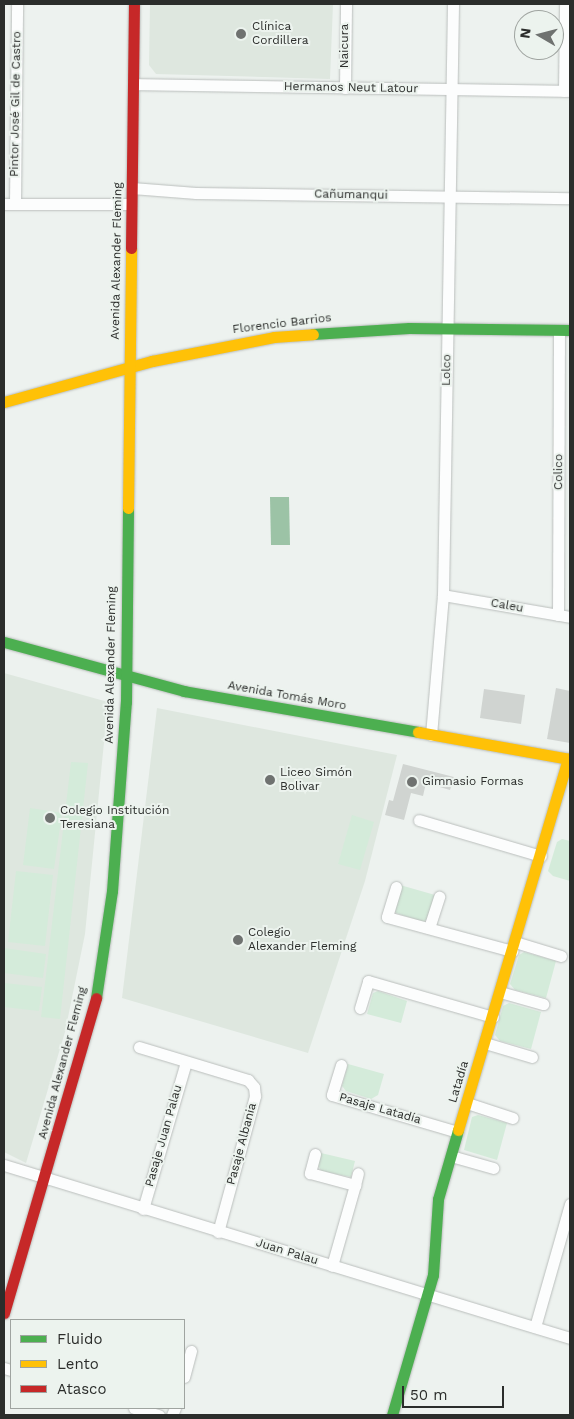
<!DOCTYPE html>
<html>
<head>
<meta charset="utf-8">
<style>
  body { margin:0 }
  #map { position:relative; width:574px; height:1419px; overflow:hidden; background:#edf2ef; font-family:"Work Sans",sans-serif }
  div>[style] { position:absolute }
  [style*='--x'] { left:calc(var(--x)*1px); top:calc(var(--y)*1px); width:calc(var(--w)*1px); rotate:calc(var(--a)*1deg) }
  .built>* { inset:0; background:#dee7df }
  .green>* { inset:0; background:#d4ebda }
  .water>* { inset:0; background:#9cc3a6 }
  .building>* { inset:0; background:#d0d4d1 }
  .roads { filter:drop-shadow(0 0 1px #babebc) drop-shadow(0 0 1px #babebc) }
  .street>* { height:11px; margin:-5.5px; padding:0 5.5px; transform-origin:5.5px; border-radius:5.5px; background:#fcfdfd }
  .fast>* { height:11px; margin:-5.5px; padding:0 5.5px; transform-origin:5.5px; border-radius:5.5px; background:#4caf50 }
  .slow>* { height:11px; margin:-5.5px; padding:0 5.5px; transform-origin:5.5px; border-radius:5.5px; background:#ffc107 }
  .jam>* { height:11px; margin:-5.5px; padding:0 5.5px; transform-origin:5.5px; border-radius:5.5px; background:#c62828 }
  .dots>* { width:14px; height:14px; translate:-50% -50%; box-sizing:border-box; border:2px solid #ecf3ee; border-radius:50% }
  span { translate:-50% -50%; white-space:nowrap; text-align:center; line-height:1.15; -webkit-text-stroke:4px #ecf3ee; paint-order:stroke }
  .poi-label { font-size:12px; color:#2b2d2b }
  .left { translate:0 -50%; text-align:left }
  .street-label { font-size:12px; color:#2b2d2b }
  .frame { position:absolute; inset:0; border:5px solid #2b2d2b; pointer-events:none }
  .legend { position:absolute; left:10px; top:1319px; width:175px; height:90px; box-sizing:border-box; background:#ecf3ee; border:1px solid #9fa4a0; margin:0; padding:6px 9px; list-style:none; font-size:15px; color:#2b2d2b }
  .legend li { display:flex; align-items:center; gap:10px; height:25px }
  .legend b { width:25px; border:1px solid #9fa4a0 }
  .north { position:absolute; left:514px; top:10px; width:50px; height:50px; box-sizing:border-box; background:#ecf3ee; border:1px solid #9fa4a0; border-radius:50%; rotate:278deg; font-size:14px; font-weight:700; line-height:20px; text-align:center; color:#2b2d2b }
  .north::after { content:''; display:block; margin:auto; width:18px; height:22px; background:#6f7270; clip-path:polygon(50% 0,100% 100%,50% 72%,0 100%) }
  .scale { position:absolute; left:402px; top:1386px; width:102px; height:22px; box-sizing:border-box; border:2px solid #2b2d2b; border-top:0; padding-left:6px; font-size:15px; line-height:18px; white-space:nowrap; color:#2b2d2b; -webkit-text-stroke:4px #ecf3ee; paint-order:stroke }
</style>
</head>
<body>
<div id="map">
  <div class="built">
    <div style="clip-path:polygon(150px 4px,333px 4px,330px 79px,156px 74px,149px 65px)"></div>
    <div style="clip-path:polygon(4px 673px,108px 702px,85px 934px,65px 1032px,26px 1163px,4px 1152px)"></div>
    <div style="clip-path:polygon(157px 708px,397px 755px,365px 881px,308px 1053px,122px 998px)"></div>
  </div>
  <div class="green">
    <div style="clip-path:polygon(71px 762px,88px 763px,60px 1019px,41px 1017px)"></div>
    <div style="clip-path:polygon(30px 808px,62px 813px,54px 869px,23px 865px)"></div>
    <div style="clip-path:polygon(352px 815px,374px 822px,360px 870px,338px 864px)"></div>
    <div style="clip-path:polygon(562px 839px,570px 841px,570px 881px,553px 876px,548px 871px,557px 842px)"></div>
    <div style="clip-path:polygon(16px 871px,53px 875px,45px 946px,8px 942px)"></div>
    <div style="clip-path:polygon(400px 885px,435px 895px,429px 918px,423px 922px,396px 913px,393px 909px)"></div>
    <div style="clip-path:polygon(4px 948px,46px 954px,43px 978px,4px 973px)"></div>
    <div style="clip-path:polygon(524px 952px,556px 961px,546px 998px,515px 990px,510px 984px,519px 955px)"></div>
    <div style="clip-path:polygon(4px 983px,42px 987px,39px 1011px,4px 1007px)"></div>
    <div style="clip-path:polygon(378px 991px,407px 1001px,401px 1023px,367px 1014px,373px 993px)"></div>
    <div style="clip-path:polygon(509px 1003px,541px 1012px,531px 1049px,500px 1041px,495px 1035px,503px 1006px)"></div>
    <div style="clip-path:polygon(348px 1064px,384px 1074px,378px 1095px,371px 1099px,346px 1091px,342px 1086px)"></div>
    <div style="clip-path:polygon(478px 1115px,507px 1123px,497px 1160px,464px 1150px,472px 1117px)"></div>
    <div style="clip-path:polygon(321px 1153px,355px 1161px,351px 1177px,321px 1171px,318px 1165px)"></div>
  </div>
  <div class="water">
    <div style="clip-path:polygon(270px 497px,289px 497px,290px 545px,271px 545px)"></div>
  </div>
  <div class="building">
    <div style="clip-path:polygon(556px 688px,570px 691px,570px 743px,547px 739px)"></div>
    <div style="clip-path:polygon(484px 689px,525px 695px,521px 724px,480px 718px)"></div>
    <div style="clip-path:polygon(403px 764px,454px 777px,450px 790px,426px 783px,423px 796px,411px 793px,404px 820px,385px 815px,389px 800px,393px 801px)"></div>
  </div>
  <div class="roads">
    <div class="street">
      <div style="--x:133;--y:84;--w:437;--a:0.9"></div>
      <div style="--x:345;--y:88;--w:84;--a:-89.3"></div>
      <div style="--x:564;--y:91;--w:87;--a:-89.3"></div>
      <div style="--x:132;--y:188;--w:64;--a:4.5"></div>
      <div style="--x:196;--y:193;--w:374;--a:0.8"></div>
      <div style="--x:4;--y:204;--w:127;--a:0"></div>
      <div style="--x:15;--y:204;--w:200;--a:-89.4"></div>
      <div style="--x:443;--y:595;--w:129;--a:9.8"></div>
      <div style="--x:558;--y:615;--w:285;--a:-89.8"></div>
      <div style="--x:431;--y:735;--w:141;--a:-85.1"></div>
      <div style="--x:443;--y:595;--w:591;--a:-89.03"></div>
      <div style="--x:419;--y:820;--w:127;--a:16.4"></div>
      <div style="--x:396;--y:887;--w:31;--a:107"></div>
      <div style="--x:387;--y:917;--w:130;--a:15.2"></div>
      <div style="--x:429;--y:928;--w:33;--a:-72"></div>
      <div style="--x:515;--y:942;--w:48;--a:16.9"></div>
      <div style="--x:500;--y:992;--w:45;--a:15.6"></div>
      <div style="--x:360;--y:1008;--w:28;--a:-73"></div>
      <div style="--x:368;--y:981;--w:130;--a:16.1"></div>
      <div style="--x:485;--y:1043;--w:49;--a:16.6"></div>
      <div style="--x:139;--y:1047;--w:114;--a:16.8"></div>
      <div style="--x:248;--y:1080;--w:9;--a:49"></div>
      <div style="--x:254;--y:1087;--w:9;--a:84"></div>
      <div style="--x:255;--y:1096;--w:141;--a:105.2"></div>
      <div style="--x:341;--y:1065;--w:31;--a:107"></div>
      <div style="--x:332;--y:1095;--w:131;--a:16.4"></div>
      <div style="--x:467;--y:1103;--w:48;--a:18.1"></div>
      <div style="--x:315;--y:1154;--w:20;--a:105"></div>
      <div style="--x:310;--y:1173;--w:47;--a:14.9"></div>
      <div style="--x:355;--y:1185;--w:84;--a:105.9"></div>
      <div style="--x:451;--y:1156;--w:44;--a:15.9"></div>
      <div style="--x:4;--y:1165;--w:592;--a:17"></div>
      <div style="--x:355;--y:1185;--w:12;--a:-76"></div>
      <div style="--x:143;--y:1209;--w:153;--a:-73.7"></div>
      <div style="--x:535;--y:1327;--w:128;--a:-74.1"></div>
      <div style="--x:4;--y:1368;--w:7;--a:16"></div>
      <div style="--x:184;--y:1377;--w:27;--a:-75"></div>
      <div style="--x:134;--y:1408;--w:26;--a:16"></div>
      <div style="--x:172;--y:1415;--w:8;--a:-67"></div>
    </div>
    <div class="fast">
      <div style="--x:313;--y:334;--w:96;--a:-3.6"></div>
      <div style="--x:409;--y:328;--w:161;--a:0.7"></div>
      <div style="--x:4;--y:642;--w:187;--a:15.2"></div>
      <div style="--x:184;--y:691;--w:238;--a:9.9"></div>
      <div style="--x:96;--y:998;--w:108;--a:-81.5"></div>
      <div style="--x:112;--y:891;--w:190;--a:-85.8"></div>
      <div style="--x:126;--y:702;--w:194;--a:-89.4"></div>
      <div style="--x:392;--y:1415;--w:146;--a:-73.7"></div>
      <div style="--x:433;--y:1275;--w:76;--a:-86.2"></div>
      <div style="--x:438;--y:1199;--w:72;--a:-73.8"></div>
    </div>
    <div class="slow">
      <div style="--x:4;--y:402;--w:154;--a:-15.5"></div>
      <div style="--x:152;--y:361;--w:124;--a:-11.1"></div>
      <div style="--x:274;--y:337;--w:39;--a:-4"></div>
      <div style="--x:128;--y:508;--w:260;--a:-89.3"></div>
      <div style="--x:418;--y:732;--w:154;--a:10.1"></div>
      <div style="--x:458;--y:1130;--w:387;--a:-73.5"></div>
    </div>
    <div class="jam">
      <div style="--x:131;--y:248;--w:244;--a:-89.3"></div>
      <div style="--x:4;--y:1313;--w:328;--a:-73.7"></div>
    </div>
  </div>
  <div class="dots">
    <div style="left:241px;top:34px;background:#6f7270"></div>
    <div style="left:270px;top:780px;background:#6f7270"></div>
    <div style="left:412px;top:782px;background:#6f7270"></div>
    <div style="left:50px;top:818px;background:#6f7270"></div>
    <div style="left:238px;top:940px;background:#6f7270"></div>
  </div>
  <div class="poi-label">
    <span class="left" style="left:252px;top:34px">Clínica<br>Cordillera</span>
    <span class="left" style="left:280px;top:780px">Liceo Simón<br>Bolivar</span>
    <span class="left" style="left:422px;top:782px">Gimnasio Formas</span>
    <span class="left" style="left:60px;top:818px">Colegio Institución<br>Teresiana</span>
    <span class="left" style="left:248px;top:940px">Colegio<br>Alexander Fleming</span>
  </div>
  <div class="street-label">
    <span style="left:345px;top:46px;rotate:-90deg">Naicura</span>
    <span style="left:351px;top:88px;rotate:1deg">Hermanos Neut Latour</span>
    <span style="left:16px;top:104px;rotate:-89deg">Pintor José Gil de Castro</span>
    <span style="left:351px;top:195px;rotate:1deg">Cañumanqui</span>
    <span style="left:117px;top:261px;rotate:-89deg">Avenida Alexander Fleming</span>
    <span style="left:282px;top:324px;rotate:-7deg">Florencio Barrios</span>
    <span style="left:447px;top:370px;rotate:-89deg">Lolco</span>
    <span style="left:559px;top:472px;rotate:-90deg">Colico</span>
    <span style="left:507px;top:606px;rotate:10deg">Caleu</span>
    <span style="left:111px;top:665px;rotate:-89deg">Avenida Alexander Fleming</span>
    <span style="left:287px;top:696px;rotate:10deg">Avenida Tomás Moro</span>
    <span style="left:63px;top:1063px;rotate:-75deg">Avenida Alexander Fleming</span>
    <span style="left:459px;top:1082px;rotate:-73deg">Latadía</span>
    <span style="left:380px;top:1109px;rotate:16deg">Pasaje Latadía</span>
    <span style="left:164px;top:1136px;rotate:-74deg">Pasaje Juan Palau</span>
    <span style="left:242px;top:1144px;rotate:-75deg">Pasaje Albania</span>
    <span style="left:287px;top:1252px;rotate:17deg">Juan Palau</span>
  </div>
  <div class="frame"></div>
  <ul class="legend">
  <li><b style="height:6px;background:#4caf50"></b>Fluido</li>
  <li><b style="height:6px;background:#ffc107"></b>Lento</li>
  <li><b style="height:6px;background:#c62828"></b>Atasco</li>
  </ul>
  <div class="north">N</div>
  <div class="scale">50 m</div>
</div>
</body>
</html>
